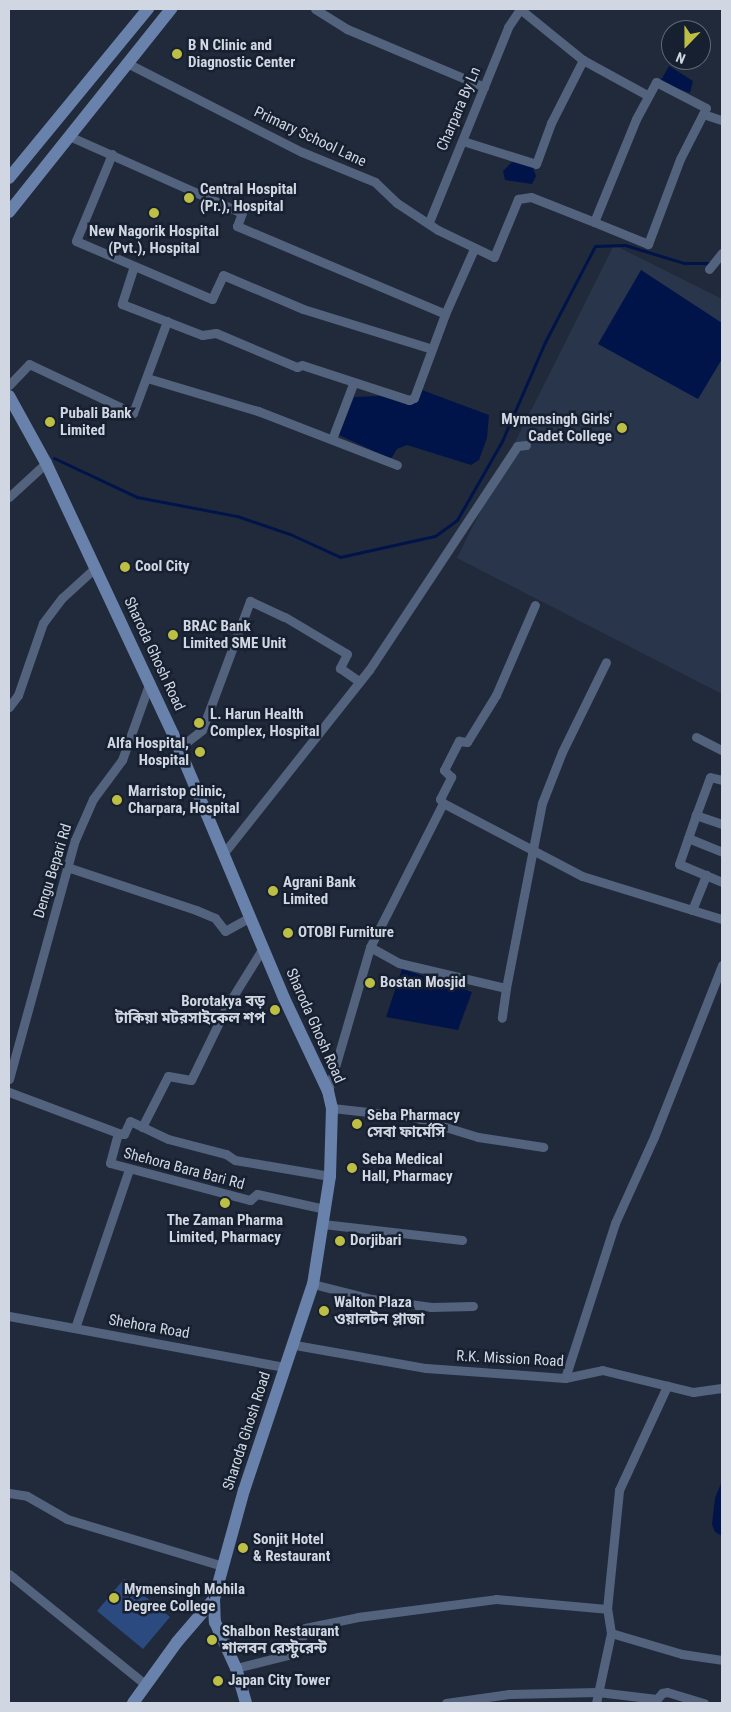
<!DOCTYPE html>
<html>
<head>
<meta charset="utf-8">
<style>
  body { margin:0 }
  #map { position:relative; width:731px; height:1712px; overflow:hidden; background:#212a3b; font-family:"Roboto Condensed","Noto Sans Bengali",sans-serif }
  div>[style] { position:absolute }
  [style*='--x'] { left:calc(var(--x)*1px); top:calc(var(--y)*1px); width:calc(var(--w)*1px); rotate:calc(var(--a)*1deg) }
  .built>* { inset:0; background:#28354b }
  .green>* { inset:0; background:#2b4a80 }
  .water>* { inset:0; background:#00144a }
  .stream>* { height:3px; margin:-1.5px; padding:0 1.5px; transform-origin:1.5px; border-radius:1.5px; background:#00144a }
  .street>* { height:9px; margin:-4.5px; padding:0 4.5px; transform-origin:4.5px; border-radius:4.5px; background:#53627d }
  .secondary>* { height:12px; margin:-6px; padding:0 6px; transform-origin:6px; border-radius:6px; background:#6982ac }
  .dots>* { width:14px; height:14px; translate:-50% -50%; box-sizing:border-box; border:2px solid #172030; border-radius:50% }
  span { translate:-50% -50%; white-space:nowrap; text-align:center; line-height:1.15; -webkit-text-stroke:5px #172030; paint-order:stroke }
  .poi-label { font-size:15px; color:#d0d7e2; font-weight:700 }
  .left { translate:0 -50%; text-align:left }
  .right { translate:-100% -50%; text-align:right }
  .street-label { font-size:15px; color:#d0d7e2 }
  .frame { position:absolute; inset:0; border:10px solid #d0d7e2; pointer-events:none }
  .north { position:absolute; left:661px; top:20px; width:50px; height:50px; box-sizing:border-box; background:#172030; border:1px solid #616977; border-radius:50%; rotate:202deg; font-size:14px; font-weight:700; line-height:20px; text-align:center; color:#d0d7e2 }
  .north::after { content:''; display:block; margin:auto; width:18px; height:22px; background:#bcbf44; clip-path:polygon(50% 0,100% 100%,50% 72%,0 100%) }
</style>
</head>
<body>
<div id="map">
  <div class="built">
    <div style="clip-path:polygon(614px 245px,722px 299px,722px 694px,457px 558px)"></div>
  </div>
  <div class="green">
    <div style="clip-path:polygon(124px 1579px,170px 1617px,143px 1649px,97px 1611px)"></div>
  </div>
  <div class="water">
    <div style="clip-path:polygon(669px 66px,693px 81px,690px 93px,660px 82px)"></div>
    <div style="clip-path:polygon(512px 162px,532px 165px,536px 176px,532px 184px,505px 180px,503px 171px)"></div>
    <div style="clip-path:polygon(641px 270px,722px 323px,722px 359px,698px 399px,598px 344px)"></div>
    <div style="clip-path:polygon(422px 390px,489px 415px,487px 438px,479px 460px,471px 465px,407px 445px,397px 449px,391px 459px,339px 435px,354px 397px,379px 396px,414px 403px)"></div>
    <div style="clip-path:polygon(402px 969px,472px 992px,458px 1030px,386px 1017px)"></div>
    <div style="clip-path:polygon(722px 1481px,722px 1536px,715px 1532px,712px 1524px,715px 1498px)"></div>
  </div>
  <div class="stream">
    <div style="--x:54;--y:458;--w:92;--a:25.2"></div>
    <div style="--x:137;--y:497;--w:102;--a:10.8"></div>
    <div style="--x:237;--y:516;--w:56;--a:18.8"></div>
    <div style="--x:290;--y:534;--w:55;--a:24.7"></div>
    <div style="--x:340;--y:557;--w:97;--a:-12.5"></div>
    <div style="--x:435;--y:536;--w:27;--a:-36"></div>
    <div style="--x:457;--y:520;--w:91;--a:-60.3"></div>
    <div style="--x:502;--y:441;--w:108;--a:-66.5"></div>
    <div style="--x:545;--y:342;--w:108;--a:-62.5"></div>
    <div style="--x:595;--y:246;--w:30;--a:-2"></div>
    <div style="--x:625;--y:245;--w:62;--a:17"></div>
    <div style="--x:684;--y:263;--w:27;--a:0"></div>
  </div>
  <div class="street">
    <div style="--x:315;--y:9;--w:38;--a:32"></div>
    <div style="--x:347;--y:29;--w:149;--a:22.9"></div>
    <div style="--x:520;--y:9;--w:81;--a:39"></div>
    <div style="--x:583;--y:60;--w:73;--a:28.7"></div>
    <div style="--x:127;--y:63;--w:196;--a:27"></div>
    <div style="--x:302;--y:152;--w:79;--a:22.3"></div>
    <div style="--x:375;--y:182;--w:30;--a:44"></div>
    <div style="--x:397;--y:203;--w:49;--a:33.4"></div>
    <div style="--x:438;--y:230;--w:62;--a:25.7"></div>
    <div style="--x:494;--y:257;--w:63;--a:-67.5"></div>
    <div style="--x:518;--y:199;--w:13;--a:-9"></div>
    <div style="--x:531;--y:197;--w:68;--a:21.6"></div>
    <div style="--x:594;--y:222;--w:111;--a:-67.8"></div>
    <div style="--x:636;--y:119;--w:42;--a:-61.6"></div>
    <div style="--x:656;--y:82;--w:56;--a:27.5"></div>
    <div style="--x:706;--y:108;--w:57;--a:117"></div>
    <div style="--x:680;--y:159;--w:91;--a:110.6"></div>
    <div style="--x:648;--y:244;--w:58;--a:-157.8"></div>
    <div style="--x:703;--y:114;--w:20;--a:18"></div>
    <div style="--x:69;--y:136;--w:189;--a:24"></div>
    <div style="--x:242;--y:213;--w:14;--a:111"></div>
    <div style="--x:237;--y:226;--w:226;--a:22.9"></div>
    <div style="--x:466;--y:142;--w:73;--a:17.4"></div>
    <div style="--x:536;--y:164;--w:44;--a:-69.9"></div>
    <div style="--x:551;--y:123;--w:71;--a:-63.1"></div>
    <div style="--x:112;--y:154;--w:94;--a:112.5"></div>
    <div style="--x:76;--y:241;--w:148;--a:23.1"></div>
    <div style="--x:212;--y:299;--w:26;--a:-65"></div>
    <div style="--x:223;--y:275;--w:87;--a:23"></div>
    <div style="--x:303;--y:309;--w:135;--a:17.2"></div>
    <div style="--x:429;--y:222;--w:210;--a:-67.9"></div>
    <div style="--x:508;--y:27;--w:22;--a:-56"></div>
    <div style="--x:134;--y:266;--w:40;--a:108"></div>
    <div style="--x:122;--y:304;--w:86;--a:21.2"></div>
    <div style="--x:202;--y:335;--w:14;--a:-8"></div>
    <div style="--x:216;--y:333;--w:88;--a:22.8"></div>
    <div style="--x:297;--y:367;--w:5;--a:-22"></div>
    <div style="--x:302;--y:365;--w:113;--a:18.1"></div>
    <div style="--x:409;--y:400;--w:5;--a:-22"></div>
    <div style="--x:414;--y:398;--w:90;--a:-69.7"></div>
    <div style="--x:445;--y:314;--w:71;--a:-66"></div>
    <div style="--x:709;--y:269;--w:21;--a:-51"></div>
    <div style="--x:147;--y:378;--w:116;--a:16.6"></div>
    <div style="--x:258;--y:411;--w:149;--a:21.2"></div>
    <div style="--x:9;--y:385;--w:29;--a:-46"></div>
    <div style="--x:29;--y:364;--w:115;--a:25.2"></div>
    <div style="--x:133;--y:413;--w:98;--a:-69.7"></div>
    <div style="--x:332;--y:439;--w:59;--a:-69.1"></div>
    <div style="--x:9;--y:497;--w:50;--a:-42.6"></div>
    <div style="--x:9;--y:707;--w:15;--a:-53"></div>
    <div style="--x:18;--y:695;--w:76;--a:-70.9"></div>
    <div style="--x:43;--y:623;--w:31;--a:-53"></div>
    <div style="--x:62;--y:598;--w:46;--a:-42.4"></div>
    <div style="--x:696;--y:737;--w:29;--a:27"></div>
    <div style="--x:179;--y:748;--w:29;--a:-38"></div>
    <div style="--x:202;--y:730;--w:138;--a:-69.6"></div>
    <div style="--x:250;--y:601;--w:38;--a:25"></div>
    <div style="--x:285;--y:617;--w:72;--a:30.8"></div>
    <div style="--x:347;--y:654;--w:16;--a:117"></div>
    <div style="--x:340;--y:668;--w:24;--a:35"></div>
    <div style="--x:443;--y:803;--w:5;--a:-127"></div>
    <div style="--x:440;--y:799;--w:25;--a:-63"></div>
    <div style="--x:451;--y:777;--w:10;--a:-135"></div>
    <div style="--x:444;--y:770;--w:33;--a:-63"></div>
    <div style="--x:459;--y:741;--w:8;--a:7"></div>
    <div style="--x:467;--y:742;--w:55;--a:-58.3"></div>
    <div style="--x:496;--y:695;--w:98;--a:-66.6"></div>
    <div style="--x:696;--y:815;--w:40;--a:-69.8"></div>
    <div style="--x:710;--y:777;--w:12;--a:14"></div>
    <div style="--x:722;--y:824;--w:28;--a:-161"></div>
    <div style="--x:696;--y:815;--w:52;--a:109.1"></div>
    <div style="--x:679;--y:864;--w:47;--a:22.7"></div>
    <div style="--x:688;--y:838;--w:37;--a:22"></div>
    <div style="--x:223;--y:854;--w:235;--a:-51.6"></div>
    <div style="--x:369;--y:670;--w:268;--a:-56.5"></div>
    <div style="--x:517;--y:446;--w:9;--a:-6"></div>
    <div style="--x:67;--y:867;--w:136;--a:18.4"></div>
    <div style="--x:196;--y:910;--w:21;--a:23"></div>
    <div style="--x:215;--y:918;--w:16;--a:52"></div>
    <div style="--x:225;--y:931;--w:29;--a:-29"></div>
    <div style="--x:692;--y:910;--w:38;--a:-68"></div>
    <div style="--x:370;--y:947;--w:33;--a:29"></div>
    <div style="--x:399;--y:963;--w:110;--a:13.2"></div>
    <div style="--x:506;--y:988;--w:30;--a:98"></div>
    <div style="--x:506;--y:988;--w:188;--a:-79"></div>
    <div style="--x:542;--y:803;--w:55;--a:-68.6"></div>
    <div style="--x:562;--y:752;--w:100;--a:-63.9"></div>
    <div style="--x:9;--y:1079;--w:248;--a:-74.6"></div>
    <div style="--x:75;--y:840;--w:45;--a:-66.3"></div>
    <div style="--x:93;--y:799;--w:49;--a:-53.4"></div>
    <div style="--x:122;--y:760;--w:83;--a:-70.3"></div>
    <div style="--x:328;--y:1091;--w:150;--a:-73.7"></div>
    <div style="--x:370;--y:947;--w:161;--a:-63.1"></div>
    <div style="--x:443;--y:803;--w:157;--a:27.7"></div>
    <div style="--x:582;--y:876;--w:146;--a:17.1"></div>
    <div style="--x:9;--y:1092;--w:116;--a:20.6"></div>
    <div style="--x:118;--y:1133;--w:31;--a:105"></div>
    <div style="--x:110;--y:1163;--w:145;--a:14.8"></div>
    <div style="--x:250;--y:1200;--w:9;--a:-41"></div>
    <div style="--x:257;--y:1194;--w:70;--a:12.4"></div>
    <div style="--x:332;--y:1108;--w:81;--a:6.3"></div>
    <div style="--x:413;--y:1117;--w:68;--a:17.1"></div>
    <div style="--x:478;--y:1137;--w:66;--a:8.7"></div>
    <div style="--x:142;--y:1127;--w:57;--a:-63"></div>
    <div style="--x:168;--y:1076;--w:23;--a:10"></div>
    <div style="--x:191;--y:1080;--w:82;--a:-64.1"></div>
    <div style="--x:227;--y:1006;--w:68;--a:-58.2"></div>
    <div style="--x:118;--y:1133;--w:6;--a:9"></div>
    <div style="--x:124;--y:1134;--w:14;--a:-65"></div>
    <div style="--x:130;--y:1121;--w:42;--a:25.3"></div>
    <div style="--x:168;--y:1139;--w:60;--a:14.5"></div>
    <div style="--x:226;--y:1154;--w:11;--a:34"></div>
    <div style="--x:235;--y:1160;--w:96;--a:9.6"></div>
    <div style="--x:323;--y:1224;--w:140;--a:6.6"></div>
    <div style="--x:313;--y:1284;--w:61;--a:14.3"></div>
    <div style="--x:372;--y:1299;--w:60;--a:7.7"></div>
    <div style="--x:431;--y:1307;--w:42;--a:-1.4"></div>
    <div style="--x:9;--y:1316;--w:280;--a:10.5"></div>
    <div style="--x:75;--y:1328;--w:168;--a:-71.2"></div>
    <div style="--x:295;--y:1345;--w:133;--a:10"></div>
    <div style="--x:426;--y:1368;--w:139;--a:4.1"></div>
    <div style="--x:565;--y:1378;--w:38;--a:-12"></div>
    <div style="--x:602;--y:1370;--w:94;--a:13.6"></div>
    <div style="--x:693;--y:1392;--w:29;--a:-8"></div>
    <div style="--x:565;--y:1378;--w:163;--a:-72.1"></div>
    <div style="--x:615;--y:1223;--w:94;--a:-65.6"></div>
    <div style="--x:654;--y:1137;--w:185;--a:-68.4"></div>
    <div style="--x:9;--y:1493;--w:18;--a:9"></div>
    <div style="--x:27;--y:1496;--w:46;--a:29.9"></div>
    <div style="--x:67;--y:1519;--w:163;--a:16.8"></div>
    <div style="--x:9;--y:1574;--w:176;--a:39"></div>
    <div style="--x:611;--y:1633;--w:74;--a:16.5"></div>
    <div style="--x:682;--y:1654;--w:40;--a:8.5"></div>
    <div style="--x:236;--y:1668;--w:58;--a:-14"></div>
    <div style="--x:292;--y:1654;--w:7;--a:-34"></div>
    <div style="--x:298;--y:1650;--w:23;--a:-72"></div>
    <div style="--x:305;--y:1628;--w:54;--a:-11.7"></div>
    <div style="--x:358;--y:1617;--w:139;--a:-7.4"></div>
    <div style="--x:496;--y:1599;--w:111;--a:5.1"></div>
    <div style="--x:446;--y:1703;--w:64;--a:-8.1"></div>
    <div style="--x:509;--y:1694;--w:89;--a:-1.3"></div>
    <div style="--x:598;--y:1692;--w:59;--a:6.8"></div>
    <div style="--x:657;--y:1699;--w:8;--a:-50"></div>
    <div style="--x:662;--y:1693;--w:5;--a:-11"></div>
    <div style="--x:667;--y:1692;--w:39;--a:17"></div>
    <div style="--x:596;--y:1703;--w:72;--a:-77.9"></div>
    <div style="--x:611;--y:1633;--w:24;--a:-99"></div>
    <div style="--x:607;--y:1609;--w:120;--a:-84.2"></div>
    <div style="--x:619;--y:1490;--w:115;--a:-65.2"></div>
  </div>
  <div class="secondary">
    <div style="--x:9;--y:178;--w:219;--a:-50.6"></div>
    <div style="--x:9;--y:212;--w:260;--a:-51.4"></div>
    <div style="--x:9;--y:396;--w:77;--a:61.1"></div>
    <div style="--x:46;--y:463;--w:299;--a:64.9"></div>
    <div style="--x:173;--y:734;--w:286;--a:67.2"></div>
    <div style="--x:284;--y:998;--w:103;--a:64.7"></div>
    <div style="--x:328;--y:1091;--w:17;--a:77"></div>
    <div style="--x:332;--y:1108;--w:68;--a:91.7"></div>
    <div style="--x:330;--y:1176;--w:109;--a:98.9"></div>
    <div style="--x:313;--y:1284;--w:217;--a:108.5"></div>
    <div style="--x:244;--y:1490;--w:113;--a:105.4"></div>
    <div style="--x:214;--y:1599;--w:23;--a:88"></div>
    <div style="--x:215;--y:1622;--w:51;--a:65.5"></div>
    <div style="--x:236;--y:1668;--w:36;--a:74"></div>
    <div style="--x:133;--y:1703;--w:75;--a:-54.2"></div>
    <div style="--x:177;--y:1642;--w:57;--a:-49.3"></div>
  </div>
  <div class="dots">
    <div style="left:177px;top:54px;background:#bcbf44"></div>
    <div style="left:189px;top:198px;background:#bcbf44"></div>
    <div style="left:154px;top:213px;background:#bcbf44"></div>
    <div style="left:50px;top:422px;background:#bcbf44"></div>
    <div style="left:622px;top:428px;background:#bcbf44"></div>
    <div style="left:125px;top:567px;background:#bcbf44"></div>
    <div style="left:173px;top:635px;background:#bcbf44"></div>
    <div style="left:199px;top:723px;background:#bcbf44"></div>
    <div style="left:200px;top:752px;background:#bcbf44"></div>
    <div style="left:117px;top:800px;background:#bcbf44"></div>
    <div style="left:273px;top:891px;background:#bcbf44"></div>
    <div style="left:288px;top:933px;background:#bcbf44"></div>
    <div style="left:370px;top:983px;background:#bcbf44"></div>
    <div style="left:275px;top:1010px;background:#bcbf44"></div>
    <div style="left:357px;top:1124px;background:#bcbf44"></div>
    <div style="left:352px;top:1168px;background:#bcbf44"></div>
    <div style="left:225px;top:1203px;background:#bcbf44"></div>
    <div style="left:340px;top:1241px;background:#bcbf44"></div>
    <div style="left:324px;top:1311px;background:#bcbf44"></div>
    <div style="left:243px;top:1548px;background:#bcbf44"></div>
    <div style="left:114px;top:1598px;background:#bcbf44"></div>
    <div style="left:212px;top:1640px;background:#bcbf44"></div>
    <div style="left:218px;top:1681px;background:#bcbf44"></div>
  </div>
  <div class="poi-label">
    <span class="left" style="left:188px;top:54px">B N Clinic and<br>Diagnostic Center</span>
    <span class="left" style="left:200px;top:198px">Central Hospital<br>(Pr.), Hospital</span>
    <span style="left:154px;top:240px">New Nagorik Hospital<br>(Pvt.), Hospital</span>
    <span class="left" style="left:60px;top:422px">Pubali Bank<br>Limited</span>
    <span class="right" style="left:612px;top:428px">Mymensingh Girls'<br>Cadet College</span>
    <span class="left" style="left:135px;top:567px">Cool City</span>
    <span class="left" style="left:183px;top:635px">BRAC Bank<br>Limited SME Unit</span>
    <span class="left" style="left:210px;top:723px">L. Harun Health<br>Complex, Hospital</span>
    <span class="right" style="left:189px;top:752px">Alfa Hospital,<br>Hospital</span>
    <span class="left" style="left:128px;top:800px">Marristop clinic,<br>Charpara, Hospital</span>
    <span class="left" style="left:283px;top:891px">Agrani Bank<br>Limited</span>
    <span class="left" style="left:298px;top:933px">OTOBI Furniture</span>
    <span class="left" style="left:380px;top:983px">Bostan Mosjid</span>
    <span class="right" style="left:265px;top:1010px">Borotakya বড়<br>টাকিয়া মটরসাইকেল শপ</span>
    <span class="left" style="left:367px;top:1124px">Seba Pharmacy<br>সেবা ফার্মেসি</span>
    <span class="left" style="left:362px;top:1168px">Seba Medical<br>Hall, Pharmacy</span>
    <span style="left:225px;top:1229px">The Zaman Pharma<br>Limited, Pharmacy</span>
    <span class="left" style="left:350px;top:1241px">Dorjibari</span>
    <span class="left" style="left:334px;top:1311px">Walton Plaza<br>ওয়ালটন প্লাজা</span>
    <span class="left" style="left:253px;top:1548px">Sonjit Hotel<br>&amp; Restaurant</span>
    <span class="left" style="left:124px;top:1598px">Mymensingh Mohila<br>Degree College</span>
    <span class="left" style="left:222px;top:1640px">Shalbon Restaurant<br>শালবন রেস্টুরেন্ট</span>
    <span class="left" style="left:228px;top:1681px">Japan City Tower</span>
  </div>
  <div class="street-label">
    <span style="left:459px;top:109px;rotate:-67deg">Charpara By Ln</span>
    <span style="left:310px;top:137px;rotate:25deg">Primary School Lane</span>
    <span style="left:154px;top:654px;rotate:65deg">Sharoda Ghosh Road</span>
    <span style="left:53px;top:871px;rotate:-73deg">Dengu Bepari Rd</span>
    <span style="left:315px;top:1026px;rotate:66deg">Sharoda Ghosh Road</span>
    <span style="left:184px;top:1169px;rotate:15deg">Shehora Bara Bari Rd</span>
    <span style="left:149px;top:1327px;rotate:10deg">Shehora Road</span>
    <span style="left:510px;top:1359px;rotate:3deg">R.K. Mission Road</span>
    <span style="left:247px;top:1431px;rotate:-72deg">Sharoda Ghosh Road</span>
  </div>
  <div class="frame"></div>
  <div class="north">N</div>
</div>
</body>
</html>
